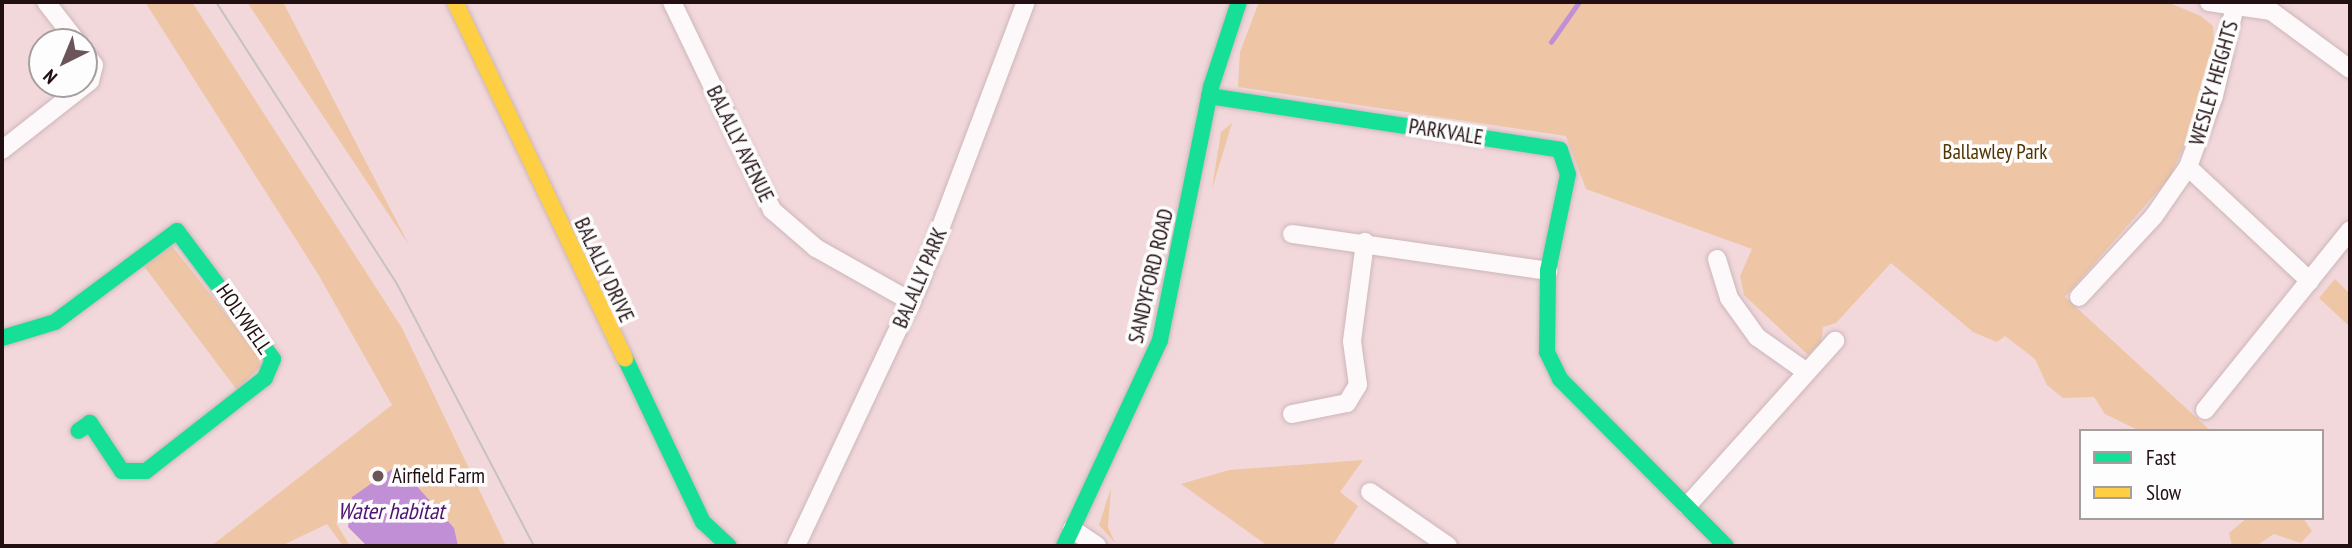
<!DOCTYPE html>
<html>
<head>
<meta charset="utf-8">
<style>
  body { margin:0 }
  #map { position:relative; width:2352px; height:548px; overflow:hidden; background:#f2d8db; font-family:"PT Sans Narrow",sans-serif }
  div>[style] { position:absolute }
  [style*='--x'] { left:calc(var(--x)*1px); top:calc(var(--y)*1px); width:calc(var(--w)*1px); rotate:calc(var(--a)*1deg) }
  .green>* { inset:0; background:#eec6a6 }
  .water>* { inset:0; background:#c18fd6 }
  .stream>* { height:4.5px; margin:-2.25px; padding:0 2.25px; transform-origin:2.25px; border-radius:2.25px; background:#c18fd6 }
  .roads { filter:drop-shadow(0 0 2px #ccb6b9) drop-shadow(0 0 2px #ccb6b9) }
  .street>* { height:18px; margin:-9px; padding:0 9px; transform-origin:9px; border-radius:9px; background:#fdf9fa }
  .fast>* { height:16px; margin:-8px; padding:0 8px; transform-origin:8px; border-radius:8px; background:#16e098 }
  .slow>* { height:16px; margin:-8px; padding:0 8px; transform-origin:8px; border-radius:8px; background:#ffcf43 }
  .tram>* { height:2px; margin:-1px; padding:0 1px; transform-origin:1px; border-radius:1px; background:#c8c1c2 }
  .dots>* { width:19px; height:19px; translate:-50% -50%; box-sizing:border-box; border:4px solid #fdfdfd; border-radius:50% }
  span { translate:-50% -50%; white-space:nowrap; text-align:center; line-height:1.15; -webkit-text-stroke:7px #fdfdfd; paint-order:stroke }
  .street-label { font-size:21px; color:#220f12 }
  .park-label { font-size:21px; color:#533302 }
  .poi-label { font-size:21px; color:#220f12 }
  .left { translate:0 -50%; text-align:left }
  .water-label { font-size:23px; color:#4f136f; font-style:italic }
  .frame { position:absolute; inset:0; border:4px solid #220f12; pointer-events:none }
  .legend { position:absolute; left:2079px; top:429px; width:245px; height:91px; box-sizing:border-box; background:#fdfdfd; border:2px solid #a59e9f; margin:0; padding:9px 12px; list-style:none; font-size:21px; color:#220f12 }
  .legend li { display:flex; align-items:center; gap:14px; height:35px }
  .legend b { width:35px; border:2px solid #a59e9f }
  .north { position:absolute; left:28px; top:28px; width:70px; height:70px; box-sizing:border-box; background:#fdfdfd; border:2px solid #a59e9f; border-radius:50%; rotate:223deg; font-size:19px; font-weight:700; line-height:28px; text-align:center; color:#220f12 }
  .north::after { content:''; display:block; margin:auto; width:24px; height:32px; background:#6b5558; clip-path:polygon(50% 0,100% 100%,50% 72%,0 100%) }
</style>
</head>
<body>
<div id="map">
  <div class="green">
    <div style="clip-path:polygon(145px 2px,192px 2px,402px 328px,506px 546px,441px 546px,357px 532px,346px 520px,336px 523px,350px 546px,343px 546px,327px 524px,281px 546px,211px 546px,392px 405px,318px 274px)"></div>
    <div style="clip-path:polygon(247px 2px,283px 2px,409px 245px)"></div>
    <div style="clip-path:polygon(1259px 2px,2167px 2px,2201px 16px,2213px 26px,2215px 60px,2208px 93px,2170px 177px,2065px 297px,2211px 431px,2140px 431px,2105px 414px,2094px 397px,2063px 398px,2047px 385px,2035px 359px,2005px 336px,1997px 342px,1973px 332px,1891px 263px,1836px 323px,1823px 327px,1821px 343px,1808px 355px,1744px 295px,1740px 276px,1752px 249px,1586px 189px,1566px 136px,1238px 87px,1240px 52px)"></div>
    <div style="clip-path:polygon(1232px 123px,1212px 189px,1221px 132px)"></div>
    <div style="clip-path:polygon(172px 246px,256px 352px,261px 366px,237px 390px,143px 265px)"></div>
    <div style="clip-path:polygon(2335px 279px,2350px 294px,2350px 327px,2319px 298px)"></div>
    <div style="clip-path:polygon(1363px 460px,1340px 492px,1358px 506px,1332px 546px,1268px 546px,1181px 484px,1229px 470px)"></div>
    <div style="clip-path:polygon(1111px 488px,1108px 527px,1115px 543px,1099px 525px)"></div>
    <div style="clip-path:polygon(2247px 518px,2303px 518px,2312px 531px,2301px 543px,2274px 534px,2256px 546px,2232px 546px,2229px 533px)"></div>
  </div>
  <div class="water">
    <div style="clip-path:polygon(398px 465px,454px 528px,458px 546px,367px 546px,348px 527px,352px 497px)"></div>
  </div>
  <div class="stream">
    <div style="--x:1551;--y:42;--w:49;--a:-55"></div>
  </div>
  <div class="roads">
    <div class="street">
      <div style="--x:46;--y:2;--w:51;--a:52.2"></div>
      <div style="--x:672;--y:2;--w:231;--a:64.3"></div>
      <div style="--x:772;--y:210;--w:58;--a:40.8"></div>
      <div style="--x:816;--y:248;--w:110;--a:29.4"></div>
      <div style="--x:2209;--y:2;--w:63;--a:8.3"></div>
      <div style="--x:2271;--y:11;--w:98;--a:36.3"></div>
      <div style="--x:2;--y:150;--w:112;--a:-38.1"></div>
      <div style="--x:90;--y:81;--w:16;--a:-76"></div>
      <div style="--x:94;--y:65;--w:16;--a:-128"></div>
      <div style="--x:2188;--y:167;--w:167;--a:43.1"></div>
      <div style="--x:1292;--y:234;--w:259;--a:8.2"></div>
      <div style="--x:1717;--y:259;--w:41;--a:72.9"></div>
      <div style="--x:1729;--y:298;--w:48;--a:54.3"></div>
      <div style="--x:1757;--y:337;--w:57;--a:35.1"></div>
      <div style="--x:2079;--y:297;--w:110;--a:-47.2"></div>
      <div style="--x:2154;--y:216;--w:60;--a:-55.2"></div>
      <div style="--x:2188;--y:167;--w:76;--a:-69.9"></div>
      <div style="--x:2214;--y:96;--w:97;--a:-76.8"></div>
      <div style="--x:2205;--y:410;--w:231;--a:-51.1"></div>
      <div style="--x:1292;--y:414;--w:56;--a:-11.3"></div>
      <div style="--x:1347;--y:403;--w:21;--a:-59"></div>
      <div style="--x:1358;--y:385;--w:44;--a:-97.8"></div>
      <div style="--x:1352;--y:341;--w:100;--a:-82.5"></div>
      <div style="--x:1370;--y:492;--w:95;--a:34.7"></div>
      <div style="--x:1687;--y:506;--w:222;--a:-48.1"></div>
      <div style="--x:1072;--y:529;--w:30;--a:34"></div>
      <div style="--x:796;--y:546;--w:292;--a:-64.8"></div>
      <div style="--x:920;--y:282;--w:299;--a:-69.3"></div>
    </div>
    <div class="fast">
      <div style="--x:1209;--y:96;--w:355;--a:8.7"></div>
      <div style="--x:1560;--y:150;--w:25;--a:72"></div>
      <div style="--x:1568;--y:174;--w:99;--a:101.7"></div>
      <div style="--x:1548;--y:271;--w:81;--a:90.7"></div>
      <div style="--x:1547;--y:352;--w:30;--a:64"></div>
      <div style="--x:1560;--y:379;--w:235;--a:45.2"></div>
      <div style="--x:2;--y:338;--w:55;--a:-16.8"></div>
      <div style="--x:55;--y:322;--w:152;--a:-36.7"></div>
      <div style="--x:177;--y:231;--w:160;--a:53.1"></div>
      <div style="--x:273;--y:359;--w:21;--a:113"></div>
      <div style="--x:265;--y:378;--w:151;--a:142"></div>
      <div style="--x:146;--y:471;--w:24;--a:180"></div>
      <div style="--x:122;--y:471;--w:58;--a:-123.7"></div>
      <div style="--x:90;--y:423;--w:14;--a:146"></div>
      <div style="--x:625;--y:358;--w:182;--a:64.6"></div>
      <div style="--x:703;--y:522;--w:35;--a:43"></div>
      <div style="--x:1064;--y:546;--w:227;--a:-65"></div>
      <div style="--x:1160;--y:340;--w:258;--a:-78.6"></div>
      <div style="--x:1211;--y:87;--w:89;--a:-71.8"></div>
    </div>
    <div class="slow">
      <div style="--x:455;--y:2;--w:395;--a:64.5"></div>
    </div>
  </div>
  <div class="tram">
    <div style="--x:216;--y:2;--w:335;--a:57.3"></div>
    <div style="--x:397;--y:284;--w:296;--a:62.4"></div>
  </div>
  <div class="dots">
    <div style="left:378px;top:476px;background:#6b5558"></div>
  </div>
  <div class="street-label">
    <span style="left:2214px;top:83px;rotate:-74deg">WESLEY HEIGHTS</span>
    <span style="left:1446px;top:132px;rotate:9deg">PARKVALE</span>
    <span style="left:740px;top:144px;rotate:64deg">BALALLY AVENUE</span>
    <span style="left:604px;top:270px;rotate:65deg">BALALLY DRIVE</span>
    <span style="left:1151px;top:276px;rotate:-77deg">SANDYFORD ROAD</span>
    <span style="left:920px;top:278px;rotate:-67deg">BALALLY PARK</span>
    <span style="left:244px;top:319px;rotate:55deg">HOLYWELL</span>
  </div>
  <div class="park-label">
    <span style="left:1995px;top:152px">Ballawley Park</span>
  </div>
  <div class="poi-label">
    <span class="left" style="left:392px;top:476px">Airfield Farm</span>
  </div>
  <div class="water-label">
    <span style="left:391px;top:511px">Water habitat</span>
  </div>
  <div class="frame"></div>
  <ul class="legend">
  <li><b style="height:9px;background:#16e098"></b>Fast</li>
  <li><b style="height:9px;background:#ffcf43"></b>Slow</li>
  </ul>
  <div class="north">N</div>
</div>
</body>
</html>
